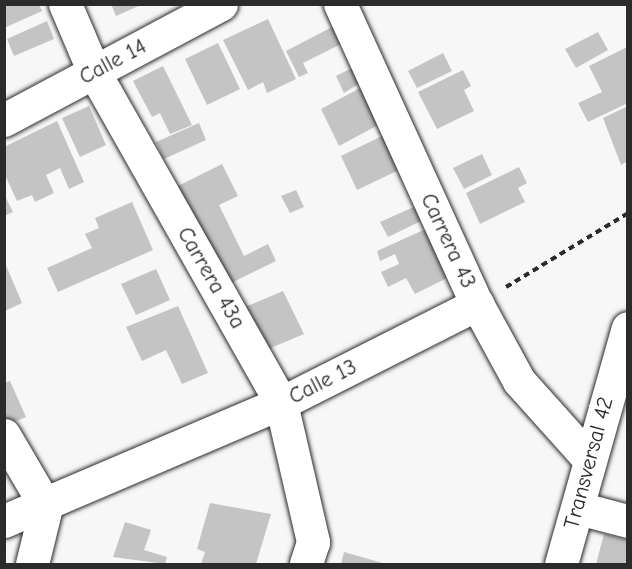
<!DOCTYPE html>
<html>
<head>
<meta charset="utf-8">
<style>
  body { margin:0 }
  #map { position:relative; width:632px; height:569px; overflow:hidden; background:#f7f7f7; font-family:"Comic Neue",sans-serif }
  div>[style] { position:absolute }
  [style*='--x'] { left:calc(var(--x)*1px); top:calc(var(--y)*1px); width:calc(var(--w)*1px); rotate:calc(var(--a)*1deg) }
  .building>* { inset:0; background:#c4c4c4 }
  .path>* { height:4px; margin-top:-2px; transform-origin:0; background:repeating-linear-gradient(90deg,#2b2b2b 0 6px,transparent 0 10.5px) }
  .roads { filter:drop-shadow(0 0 2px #2b2b2b) drop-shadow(0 0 2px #2b2b2b) }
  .street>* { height:33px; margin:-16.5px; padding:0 16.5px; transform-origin:16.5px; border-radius:16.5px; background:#fff }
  span { translate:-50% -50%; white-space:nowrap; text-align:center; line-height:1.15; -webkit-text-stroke:6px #fff; paint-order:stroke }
  .street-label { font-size:22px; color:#2b2b2b }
  .frame { position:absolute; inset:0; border:6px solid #2b2b2b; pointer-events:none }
</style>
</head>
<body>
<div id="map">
  <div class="building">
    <div style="clip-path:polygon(4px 4px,39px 4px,42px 11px,4px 28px)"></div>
    <div style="clip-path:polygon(111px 4px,143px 4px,116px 16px)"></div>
    <div style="clip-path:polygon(268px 19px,296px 79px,267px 93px,263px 82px,248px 90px,223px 40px)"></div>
    <div style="clip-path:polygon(47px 21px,54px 39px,14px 56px,7px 39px)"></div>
    <div style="clip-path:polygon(332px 27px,341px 44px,303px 63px,308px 73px,299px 77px,286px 51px)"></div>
    <div style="clip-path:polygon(598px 32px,608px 50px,576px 68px,565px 49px)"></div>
    <div style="clip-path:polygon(218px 43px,240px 89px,207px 105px,185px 59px)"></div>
    <div style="clip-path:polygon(627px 47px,628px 103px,588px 122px,578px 103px,602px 92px,589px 66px)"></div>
    <div style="clip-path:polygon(443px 53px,452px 71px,417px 88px,408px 71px)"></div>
    <div style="clip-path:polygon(163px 66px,192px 125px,170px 134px,160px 113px,152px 117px,133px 81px)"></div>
    <div style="clip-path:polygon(352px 68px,360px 83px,344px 93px,336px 76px)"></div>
    <div style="clip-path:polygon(463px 70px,471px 86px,464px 90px,474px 111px,437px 129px,418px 92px)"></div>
    <div style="clip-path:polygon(362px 87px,380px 124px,339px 146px,321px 109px)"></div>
    <div style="clip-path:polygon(89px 106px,106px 145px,80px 157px,62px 118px)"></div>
    <div style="clip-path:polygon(628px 106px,628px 161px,621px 165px,603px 118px)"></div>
    <div style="clip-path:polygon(57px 121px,84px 182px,69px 189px,60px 168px,46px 175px,54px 193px,35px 202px,32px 195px,17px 201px,4px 173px,4px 147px)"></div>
    <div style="clip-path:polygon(199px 123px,206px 140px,164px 159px,156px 142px)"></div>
    <div style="clip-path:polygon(382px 136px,399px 170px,357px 190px,341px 156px)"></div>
    <div style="clip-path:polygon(482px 154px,492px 175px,464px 189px,453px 168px)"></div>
    <div style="clip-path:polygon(222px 164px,238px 196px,219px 205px,244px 256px,268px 244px,276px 261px,227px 285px,178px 186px)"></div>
    <div style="clip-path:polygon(519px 167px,527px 183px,518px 188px,525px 202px,480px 224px,466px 193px)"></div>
    <div style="clip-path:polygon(296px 190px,304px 207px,290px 213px,281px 196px)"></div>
    <div style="clip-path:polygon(4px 194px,13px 212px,4px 216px)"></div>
    <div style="clip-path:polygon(132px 202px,153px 250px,58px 292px,47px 268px,92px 248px,85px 234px,99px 228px,95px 218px)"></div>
    <div style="clip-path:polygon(416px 206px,423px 220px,388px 237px,380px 222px)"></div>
    <div style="clip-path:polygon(430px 227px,453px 275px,415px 294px,406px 278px,388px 287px,381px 272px,399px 264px,395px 254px,380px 261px,377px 251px)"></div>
    <div style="clip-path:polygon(5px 263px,22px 303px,5px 311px)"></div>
    <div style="clip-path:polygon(156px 269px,170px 300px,136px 315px,121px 284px)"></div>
    <div style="clip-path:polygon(283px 291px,304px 334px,259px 353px,238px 310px)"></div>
    <div style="clip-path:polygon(178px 306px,208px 373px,182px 384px,166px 350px,142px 361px,126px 327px)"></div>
    <div style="clip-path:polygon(10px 381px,26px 417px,4px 426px,4px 383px)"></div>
    <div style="clip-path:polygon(210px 503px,271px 514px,256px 564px,201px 564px,205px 552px,197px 549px)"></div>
    <div style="clip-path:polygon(125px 522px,151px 530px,144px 550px,167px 557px,165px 564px,113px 557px)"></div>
    <div style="clip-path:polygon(604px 534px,628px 540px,628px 564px,596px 564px)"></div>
    <div style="clip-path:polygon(344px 552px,386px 564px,341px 564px)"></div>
  </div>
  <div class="path">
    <div style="--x:506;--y:287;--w:143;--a:-31.2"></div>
  </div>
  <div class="roads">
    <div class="street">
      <div style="--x:65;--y:4;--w:74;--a:66.9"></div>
      <div style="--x:94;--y:72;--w:380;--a:60.5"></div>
      <div style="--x:281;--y:403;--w:143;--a:77"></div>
      <div style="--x:313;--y:542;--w:23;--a:108"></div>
      <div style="--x:340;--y:4;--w:330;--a:65.5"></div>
      <div style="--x:477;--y:304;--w:88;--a:61.4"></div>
      <div style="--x:519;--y:381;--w:103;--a:48.1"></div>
      <div style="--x:4;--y:120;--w:246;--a:-28.1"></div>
      <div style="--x:4;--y:435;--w:83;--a:59.7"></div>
      <div style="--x:46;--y:507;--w:59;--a:103.8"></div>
      <div style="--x:578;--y:508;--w:52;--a:14.6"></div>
      <div style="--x:4;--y:521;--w:301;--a:-23.1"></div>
      <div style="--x:281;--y:403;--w:220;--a:-26.8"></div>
      <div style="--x:561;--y:564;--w:245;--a:-74.2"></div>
    </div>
  </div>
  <div class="street-label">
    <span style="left:113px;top:62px;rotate:-28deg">Calle 14</span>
    <span style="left:448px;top:241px;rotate:65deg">Carrera 43</span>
    <span style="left:211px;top:278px;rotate:60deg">Carrera 43a</span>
    <span style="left:323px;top:382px;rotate:-27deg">Calle 13</span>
    <span style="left:589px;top:463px;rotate:-75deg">Transversal 42</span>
  </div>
  <div class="frame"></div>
</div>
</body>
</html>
